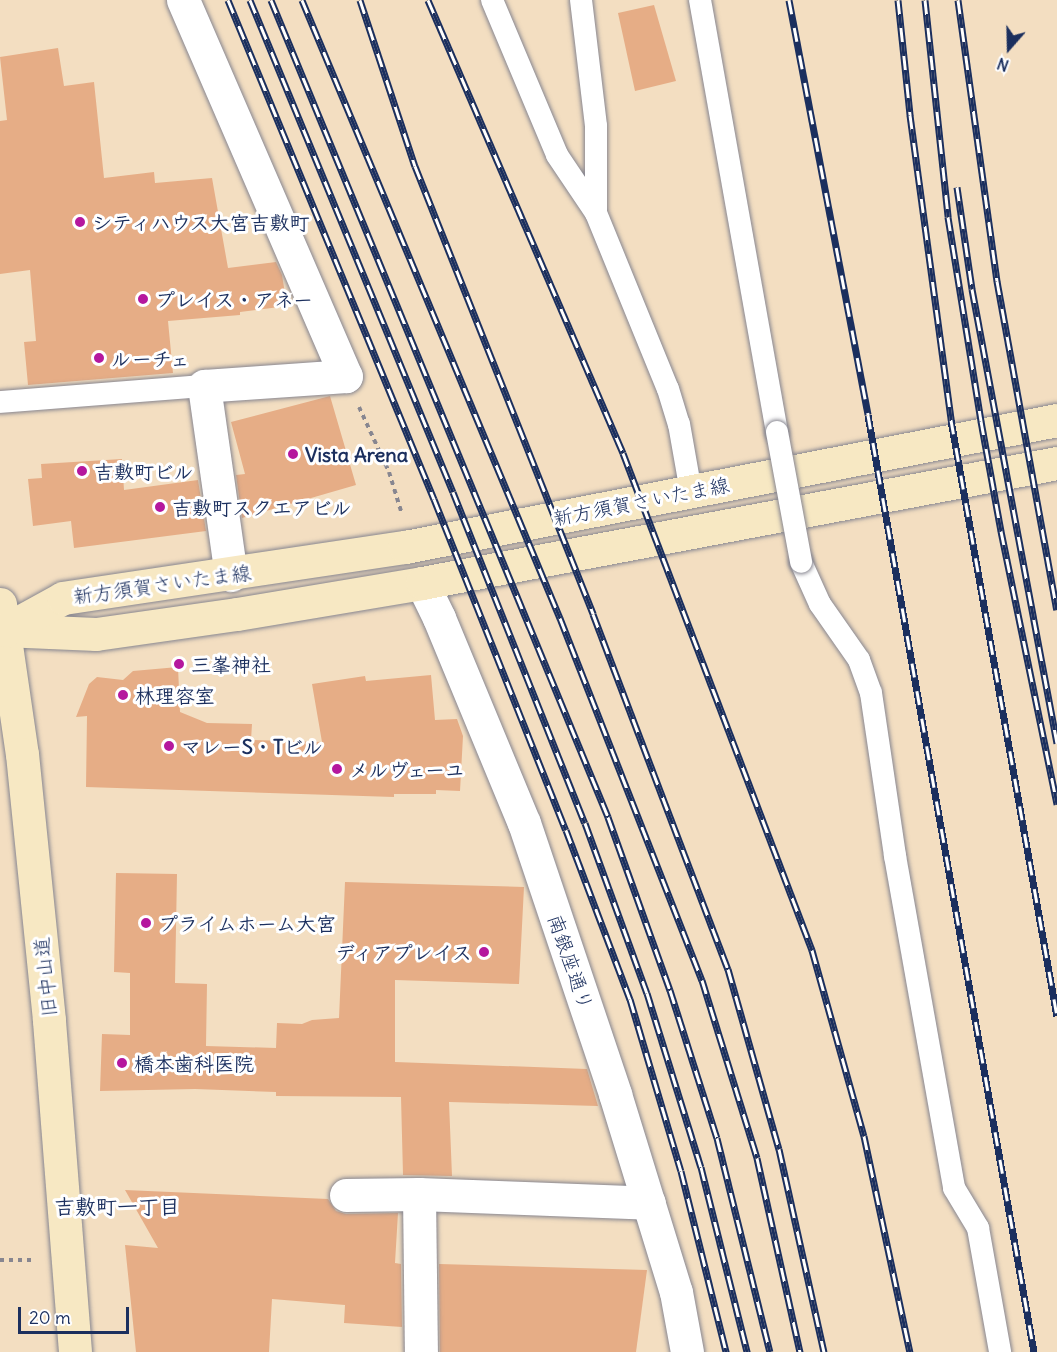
<!DOCTYPE html>
<html>
<head>
<meta charset="utf-8">
<style>
  body { margin:0 }
  #map { position:relative; width:1057px; height:1352px; overflow:hidden; background:#f3dec1; font-family:Delius,"Klee One",sans-serif }
  div>[style] { position:absolute }
  [style*='--x'] { left:calc(var(--x)*1px); top:calc(var(--y)*1px); width:calc(var(--w)*1px); rotate:calc(var(--a)*1deg) }
  .building>* { inset:0; background:#e6ad86 }
  .path>* { height:4px; margin-top:-2px; transform-origin:0; background:repeating-linear-gradient(90deg,#878690 0 4.5px,transparent 0 9px) }
  .roads { filter:drop-shadow(0 0 2px #878690) drop-shadow(0 0 2px #878690) }
  .lane>* { height:22px; margin:-11px; padding:0 11px; transform-origin:11px; border-radius:11px; background:#fff }
  .street>* { height:33px; margin:-16.5px; padding:0 16.5px; transform-origin:16.5px; border-radius:16.5px; background:#fff }
  .secondary>* { height:33px; margin:-16.5px; padding:0 16.5px; transform-origin:16.5px; border-radius:16.5px; background:#f7e8c3 }
  .rail>* { height:7px; margin-top:-3.5px; transform-origin:0; background:repeating-linear-gradient(90deg,#fff 0 14px,#1b2f5e 0 28px); box-sizing:border-box; border-block:2px solid #1b2f5e }
  .bridges { filter:drop-shadow(0 0 2px #878690) drop-shadow(0 0 2px #878690) }
  .lane-bridge>* { height:22px; margin:-11px; padding:0 11px; transform-origin:11px; border-radius:11px; background:#fff }
  .dots>* { width:16px; height:16px; translate:-50% -50%; box-sizing:border-box; border:3px solid #fff; border-radius:50% }
  span { translate:-50% -50%; white-space:nowrap; text-align:center; line-height:1.15; -webkit-text-stroke:6px #fff; paint-order:stroke }
  .poi-label { font-size:20px; color:#1b2f5e; font-weight:700 }
  .left { translate:0 -50%; text-align:left }
  .right { translate:-100% -50%; text-align:right }
  .street-label { font-size:20px; color:#1b2f5e }
  .neighbourhood-label { font-size:21px; color:#1b2f5e; font-weight:700 }
  .north { position:absolute; left:979px; top:18px; width:60px; height:60px; -webkit-text-stroke:4px #fff; paint-order:stroke; rotate:200deg; font-size:16px; font-weight:700; line-height:24px; text-align:center; color:#1b2f5e }
  .north::after { content:''; display:block; margin:auto; width:21px; height:27px; background:#1b2f5e; clip-path:polygon(50% 0,100% 100%,50% 72%,0 100%) }
  .scale { position:absolute; left:18px; top:1307px; width:111px; height:27px; box-sizing:border-box; border:3px solid #1b2f5e; border-top:0; padding-left:8px; font-size:18px; line-height:21px; white-space:nowrap; color:#1b2f5e; -webkit-text-stroke:4px #fff; paint-order:stroke }
</style>
</head>
<body>
<div id="map">
  <div class="building">
    <div style="clip-path:polygon(654px 5px,676px 81px,635px 91px,618px 13px)"></div>
    <div style="clip-path:polygon(58px 48px,64px 86px,94px 82px,104px 178px,154px 172px,155px 183px,212px 178px,228px 268px,276px 262px,282px 275px,287px 306px,240px 312px,240px 315px,168px 321px,173px 373px,28px 385px,24px 342px,36px 341px,30px 270px,0 274px,0 121px,7px 120px,0 57px)"></div>
    <div style="clip-path:polygon(330px 396px,356px 485px,242px 518px,236px 475px,245px 474px,231px 422px)"></div>
    <div style="clip-path:polygon(122px 459px,124px 490px,198px 480px,206px 531px,74px 548px,71px 521px,33px 526px,28px 479px,42px 478px,41px 464px)"></div>
    <div style="clip-path:polygon(178px 667px,180px 712px,207px 723px,252px 724px,251px 740px,322px 742px,312px 684px,365px 676px,366px 681px,431px 675px,435px 720px,457px 719px,463px 736px,460px 791px,436px 790px,436px 794px,394px 794px,394px 797px,86px 787px,87px 716px,76px 717px,89px 684px,97px 677px,123px 680px,133px 671px)"></div>
    <div style="clip-path:polygon(116px 873px,177px 874px,175px 983px,207px 984px,206px 1046px,276px 1048px,277px 1023px,302px 1024px,312px 1020px,339px 1018px,345px 882px,524px 887px,519px 984px,395px 980px,395px 1062px,587px 1069px,598px 1106px,449px 1102px,452px 1176px,403px 1175px,401px 1097px,276px 1096px,276px 1092px,195px 1089px,100px 1091px,102px 1034px,130px 1035px,130px 973px,114px 972px)"></div>
    <div style="clip-path:polygon(125px 1190px,328px 1199px,336px 1211px,346px 1214px,398px 1213px,395px 1263px,401px 1264px,402px 1327px,344px 1323px,345px 1305px,272px 1299px,269px 1352px,136px 1352px,125px 1245px,158px 1248px)"></div>
    <div style="clip-path:polygon(439px 1264px,647px 1270px,636px 1352px,440px 1352px)"></div>
  </div>
  <div class="path">
    <div style="--x:359;--y:407;--w:72;--a:65.2"></div>
    <div style="--x:389;--y:472;--w:41;--a:72.9"></div>
    <div style="--x:0;--y:1260;--w:32;--a:0"></div>
  </div>
  <div class="roads">
    <div class="lane">
      <div style="--x:492;--y:0;--w:168;--a:67.2"></div>
      <div style="--x:557;--y:155;--w:70;--a:56.1"></div>
      <div style="--x:581;--y:0;--w:127;--a:83.2"></div>
      <div style="--x:596;--y:126;--w:87;--a:90"></div>
      <div style="--x:596;--y:213;--w:190;--a:67.8"></div>
      <div style="--x:668;--y:389;--w:37;--a:73"></div>
      <div style="--x:679;--y:424;--w:69;--a:80"></div>
      <div style="--x:700;--y:0;--w:439;--a:79.9"></div>
      <div style="--x:0;--y:402;--w:205;--a:-4.5"></div>
      <div style="--x:801;--y:562;--w:46;--a:65.7"></div>
      <div style="--x:820;--y:604;--w:68;--a:55.1"></div>
      <div style="--x:859;--y:660;--w:35;--a:70"></div>
      <div style="--x:871;--y:693;--w:165;--a:81.6"></div>
      <div style="--x:895;--y:856;--w:337;--a:79.9"></div>
      <div style="--x:954;--y:1188;--w:47;--a:59"></div>
      <div style="--x:978;--y:1228;--w:126;--a:79.9"></div>
    </div>
    <div class="street">
      <div style="--x:183;--y:0;--w:410;--a:66.6"></div>
      <div style="--x:346;--y:376;--w:142;--a:176"></div>
      <div style="--x:204;--y:386;--w:191;--a:81.9"></div>
      <div style="--x:422;--y:583;--w:39;--a:64"></div>
      <div style="--x:439;--y:618;--w:222;--a:67.5"></div>
      <div style="--x:524;--y:823;--w:286;--a:71.4"></div>
      <div style="--x:615;--y:1094;--w:207;--a:72.9"></div>
      <div style="--x:676;--y:1292;--w:61;--a:79.6"></div>
      <div style="--x:419;--y:1194;--w:158;--a:89.3"></div>
      <div style="--x:346;--y:1195;--w:73;--a:-0.8"></div>
      <div style="--x:419;--y:1194;--w:230;--a:2.2"></div>
    </div>
    <div class="secondary">
      <div style="--x:0;--y:604;--w:152;--a:81.7"></div>
      <div style="--x:22;--y:754;--w:268;--a:84.2"></div>
      <div style="--x:49;--y:1021;--w:332;--a:85.5"></div>
      <div style="--x:3;--y:630;--w:93;--a:2.5"></div>
      <div style="--x:96;--y:634;--w:142;--a:-8.1"></div>
      <div style="--x:237;--y:614;--w:188;--a:-9.5"></div>
      <div style="--x:422;--y:583;--w:646;--a:-10.7"></div>
      <div style="--x:5;--y:630;--w:66;--a:-28.9"></div>
      <div style="--x:63;--y:598;--w:346;--a:-8.5"></div>
      <div style="--x:405;--y:547;--w:664;--a:-11.02"></div>
    </div>
  </div>
  <div class="rail">
    <div style="--x:228;--y:0;--w:540;--a:67.57"></div>
    <div style="--x:434;--y:499;--w:356;--a:68.3"></div>
    <div style="--x:566;--y:830;--w:181;--a:69.3"></div>
    <div style="--x:630;--y:999;--w:179;--a:73.5"></div>
    <div style="--x:681;--y:1171;--w:187;--a:76"></div>
    <div style="--x:250;--y:0;--w:532;--a:67.58"></div>
    <div style="--x:453;--y:492;--w:356;--a:68.3"></div>
    <div style="--x:585;--y:823;--w:181;--a:70"></div>
    <div style="--x:647;--y:993;--w:182;--a:72.8"></div>
    <div style="--x:701;--y:1167;--w:191;--a:76"></div>
    <div style="--x:271;--y:0;--w:884;--a:67.58"></div>
    <div style="--x:608;--y:817;--w:184;--a:70.3"></div>
    <div style="--x:670;--y:990;--w:155;--a:72.4"></div>
    <div style="--x:717;--y:1138;--w:220;--a:76.1"></div>
    <div style="--x:302;--y:0;--w:670;--a:67.34"></div>
    <div style="--x:560;--y:618;--w:389;--a:68.6"></div>
    <div style="--x:702;--y:980;--w:186;--a:72.8"></div>
    <div style="--x:757;--y:1158;--w:199;--a:77.5"></div>
    <div style="--x:360;--y:0;--w:175;--a:71.7"></div>
    <div style="--x:415;--y:166;--w:482;--a:68.3"></div>
    <div style="--x:593;--y:614;--w:380;--a:69.2"></div>
    <div style="--x:728;--y:969;--w:187;--a:74.2"></div>
    <div style="--x:779;--y:1149;--w:208;--a:77.5"></div>
    <div style="--x:428;--y:0;--w:493;--a:66.7"></div>
    <div style="--x:623;--y:453;--w:532;--a:69.18"></div>
    <div style="--x:812;--y:950;--w:193;--a:74.4"></div>
    <div style="--x:864;--y:1136;--w:221;--a:78"></div>
    <div style="--x:789;--y:0;--w:422;--a:79.2"></div>
    <div style="--x:868;--y:415;--w:952;--a:79.95"></div>
    <div style="--x:898;--y:0;--w:116;--a:84"></div>
    <div style="--x:910;--y:115;--w:308;--a:82.3"></div>
    <div style="--x:951;--y:420;--w:605;--a:79.92"></div>
    <div style="--x:925;--y:0;--w:218;--a:83.9"></div>
    <div style="--x:948;--y:217;--w:207;--a:80.8"></div>
    <div style="--x:981;--y:421;--w:112;--a:79.7"></div>
    <div style="--x:1001;--y:531;--w:279;--a:78.4"></div>
    <div style="--x:958;--y:0;--w:284;--a:82.1"></div>
    <div style="--x:997;--y:281;--w:334;--a:79.7"></div>
    <div style="--x:957;--y:187;--w:103;--a:81.6"></div>
    <div style="--x:972;--y:289;--w:462;--a:79.4"></div>
  </div>
  <div class="bridges">
    <div class="lane-bridge">
      <div style="--x:777;--y:432;--w:132;--a:79.5"></div>
    </div>
  </div>
  <div class="dots">
    <div style="left:80px;top:222px;background:#b5179e"></div>
    <div style="left:143px;top:299px;background:#b5179e"></div>
    <div style="left:99px;top:358px;background:#b5179e"></div>
    <div style="left:293px;top:454px;background:#b5179e"></div>
    <div style="left:82px;top:471px;background:#b5179e"></div>
    <div style="left:160px;top:507px;background:#b5179e"></div>
    <div style="left:179px;top:664px;background:#b5179e"></div>
    <div style="left:123px;top:695px;background:#b5179e"></div>
    <div style="left:169px;top:746px;background:#b5179e"></div>
    <div style="left:337px;top:769px;background:#b5179e"></div>
    <div style="left:146px;top:923px;background:#b5179e"></div>
    <div style="left:484px;top:952px;background:#b5179e"></div>
    <div style="left:122px;top:1063px;background:#b5179e"></div>
  </div>
  <div class="poi-label">
    <span class="left" style="left:92px;top:222px">シティハウス大宮吉敷町</span>
    <span class="left" style="left:155px;top:299px">プレイス・アネー</span>
    <span class="left" style="left:111px;top:358px">ルーチェ</span>
    <span class="left" style="left:305px;top:454px">Vista Arena</span>
    <span class="left" style="left:94px;top:471px">吉敷町ビル</span>
    <span class="left" style="left:172px;top:507px">吉敷町スクエアビル</span>
    <span class="left" style="left:191px;top:664px">三峯神社</span>
    <span class="left" style="left:135px;top:695px">林理容室</span>
    <span class="left" style="left:181px;top:746px">マレーS・Tビル</span>
    <span class="left" style="left:349px;top:769px">メルヴェーユ</span>
    <span class="left" style="left:158px;top:923px">プライムホーム大宮</span>
    <span class="right" style="left:472px;top:952px">ディアプレイス</span>
    <span class="left" style="left:134px;top:1063px">橋本歯科医院</span>
  </div>
  <div class="street-label">
    <span style="left:641px;top:501px;rotate:-11deg">新方須賀さいたま線</span>
    <span style="left:162px;top:584px;rotate:-8deg">新方須賀さいたま線</span>
    <span style="left:571px;top:962px;rotate:71deg">南銀座通り</span>
    <span style="left:45px;top:977px;rotate:-96deg">旧中山道</span>
  </div>
  <div class="neighbourhood-label">
    <span style="left:117px;top:1207px">吉敷町一丁目</span>
  </div>
  <div class="north">N</div>
  <div class="scale">20 m</div>
</div>
</body>
</html>
